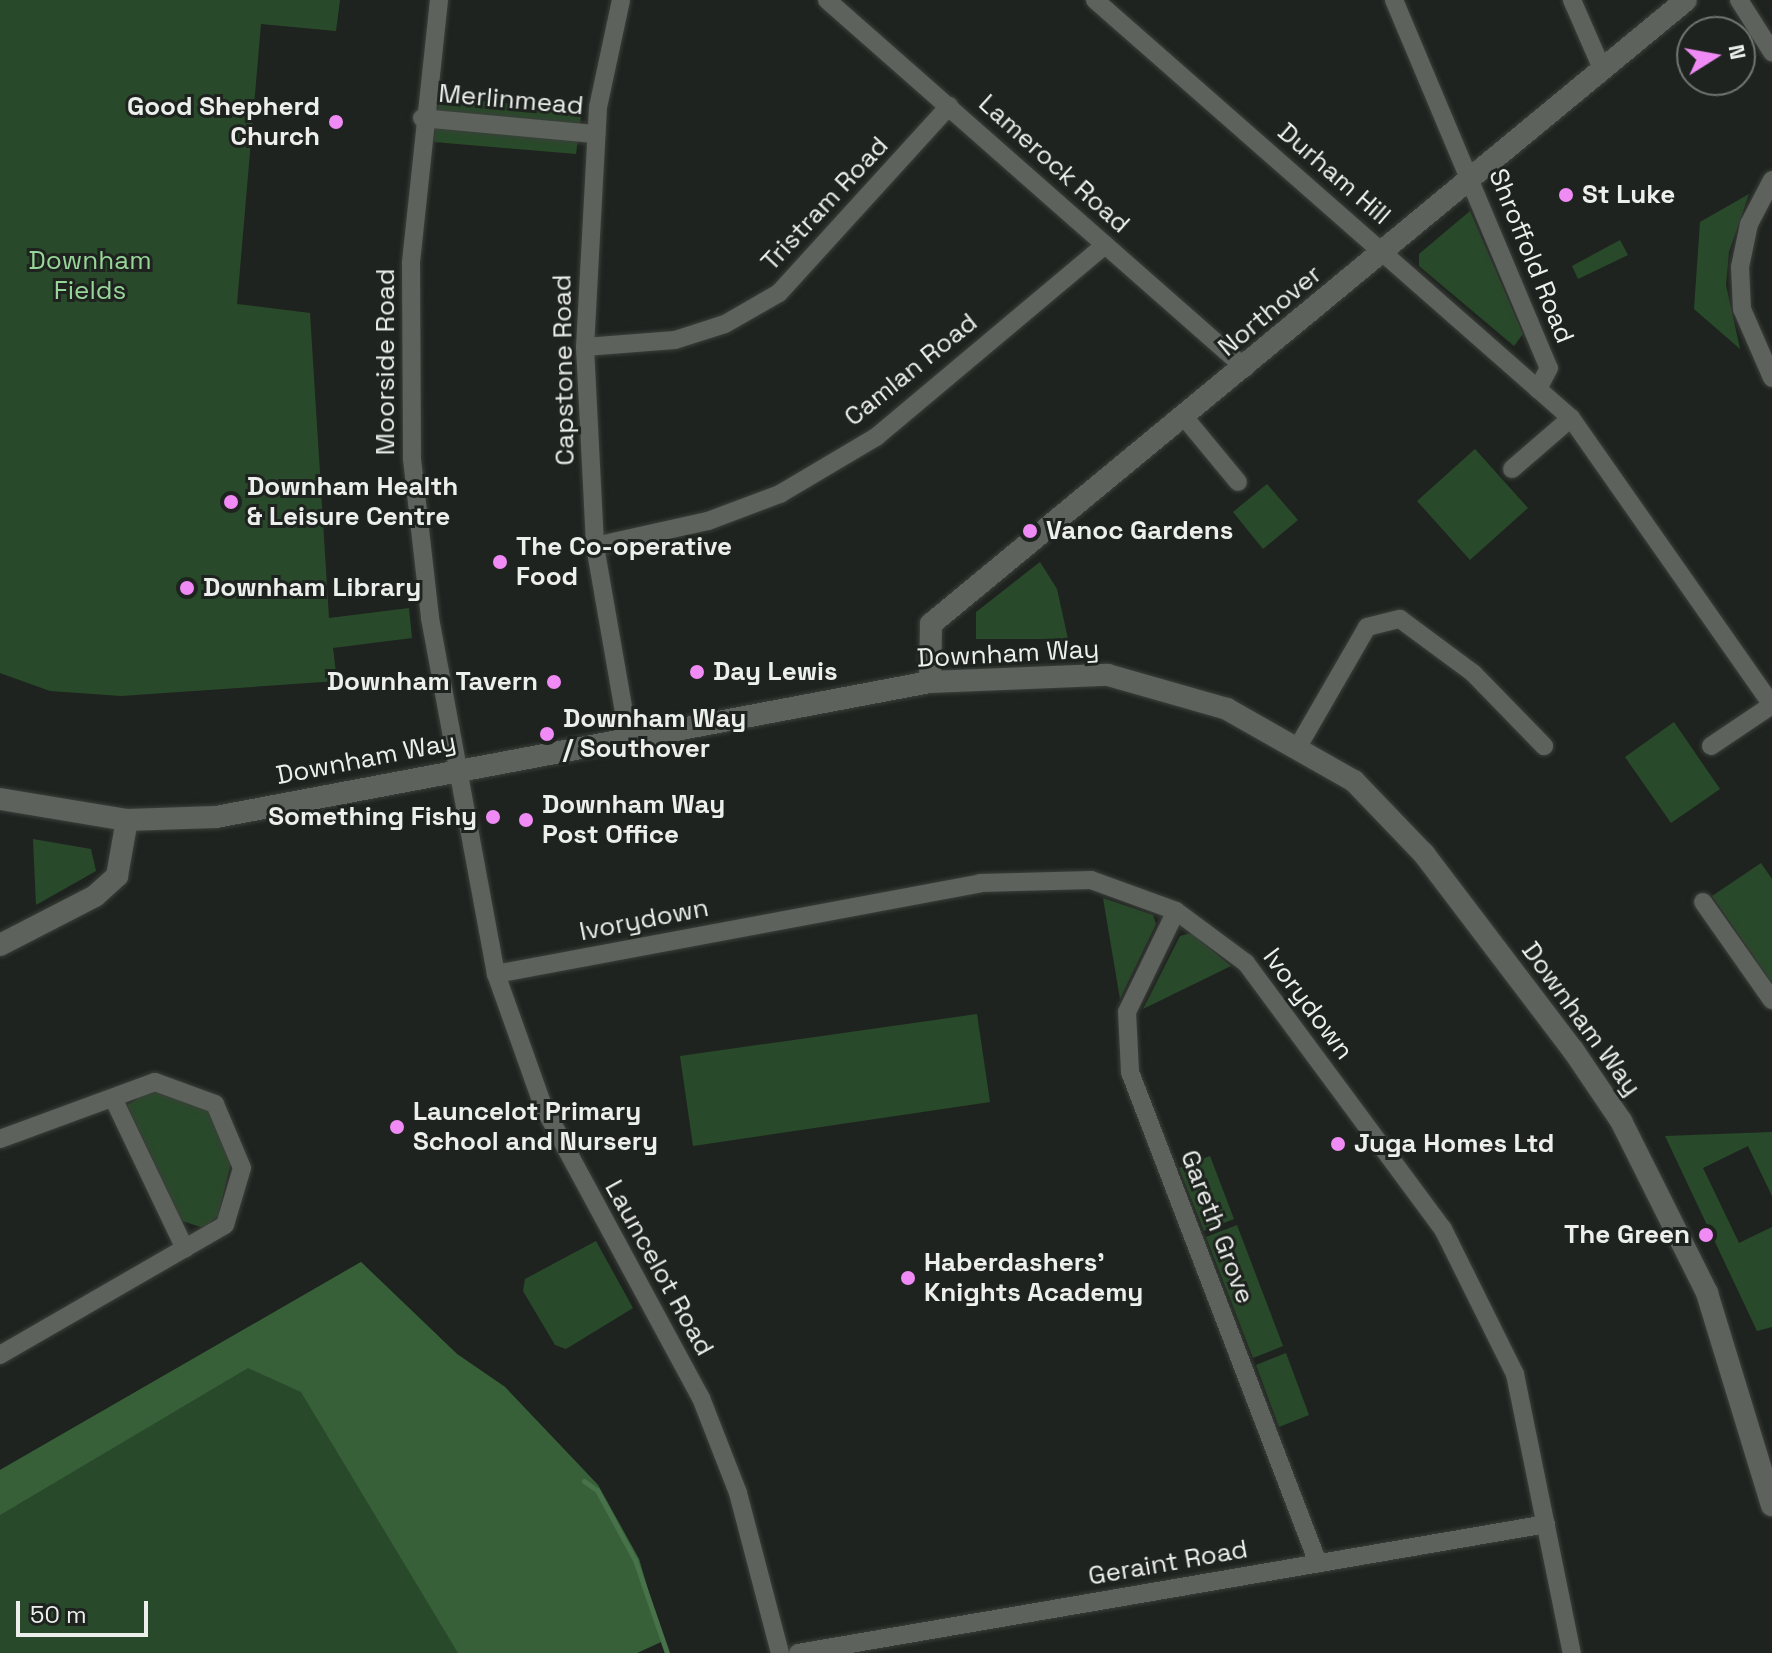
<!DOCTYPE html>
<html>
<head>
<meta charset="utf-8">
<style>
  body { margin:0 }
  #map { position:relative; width:1772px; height:1653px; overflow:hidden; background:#1f231f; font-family:"Space Grotesk",sans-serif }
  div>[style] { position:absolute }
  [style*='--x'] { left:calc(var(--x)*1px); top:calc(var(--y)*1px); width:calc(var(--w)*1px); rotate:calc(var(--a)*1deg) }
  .green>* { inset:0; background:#294a2a }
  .forest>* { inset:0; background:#376039 }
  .stream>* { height:5px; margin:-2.5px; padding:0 2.5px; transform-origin:2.5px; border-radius:2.5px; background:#48724a }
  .roads { filter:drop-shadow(0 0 2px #3b3f3b) drop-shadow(0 0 2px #3b3f3b) }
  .minor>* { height:18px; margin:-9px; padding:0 9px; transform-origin:9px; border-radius:9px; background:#5d625c }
  .tertiary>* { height:22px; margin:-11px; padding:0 11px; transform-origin:11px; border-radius:11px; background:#5d625c }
  .dots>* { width:22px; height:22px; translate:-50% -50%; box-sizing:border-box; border:4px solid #1f231f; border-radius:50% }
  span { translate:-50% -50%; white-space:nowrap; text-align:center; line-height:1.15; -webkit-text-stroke:6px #1f231f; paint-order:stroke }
  .street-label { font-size:26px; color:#ecefec }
  .poi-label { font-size:26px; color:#ecefec; font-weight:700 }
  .right { translate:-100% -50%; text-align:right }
  .left { translate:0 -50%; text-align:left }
  .park-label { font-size:26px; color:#97d698 }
  .north { position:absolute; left:1676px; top:16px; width:80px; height:80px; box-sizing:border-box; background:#1f231f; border:2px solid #717571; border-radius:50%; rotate:79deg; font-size:22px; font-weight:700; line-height:32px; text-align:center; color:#ecefec }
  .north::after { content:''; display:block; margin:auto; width:28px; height:36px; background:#f08bf6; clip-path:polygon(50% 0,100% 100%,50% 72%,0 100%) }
  .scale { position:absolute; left:16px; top:1601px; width:132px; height:36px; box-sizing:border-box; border:4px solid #ecefec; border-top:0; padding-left:10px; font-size:24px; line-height:28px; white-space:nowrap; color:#ecefec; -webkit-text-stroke:6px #1f231f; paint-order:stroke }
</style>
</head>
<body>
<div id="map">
  <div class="green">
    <div style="clip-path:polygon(0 0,340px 0,336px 31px,261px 24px,237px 304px,310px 313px,329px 618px,409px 608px,412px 638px,333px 648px,337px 681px,121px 696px,50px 691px,0 673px)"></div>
    <div style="clip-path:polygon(439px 97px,582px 110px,580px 124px,438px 112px)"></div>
    <div style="clip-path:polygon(435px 127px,578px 139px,576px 154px,434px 142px)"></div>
    <div style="clip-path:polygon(1749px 194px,1729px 252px,1726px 285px,1740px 349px,1694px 309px,1700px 222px)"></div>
    <div style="clip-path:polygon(1470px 211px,1523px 334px,1514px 346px,1419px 266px,1419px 254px)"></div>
    <div style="clip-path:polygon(1620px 240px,1628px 255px,1578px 279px,1572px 266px)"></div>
    <div style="clip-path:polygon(1475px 449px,1528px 508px,1470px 560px,1417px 501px)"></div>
    <div style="clip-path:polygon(1267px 484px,1298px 520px,1263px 549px,1233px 512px)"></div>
    <div style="clip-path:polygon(1040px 562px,1057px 589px,1068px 639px,976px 639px,976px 612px)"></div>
    <div style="clip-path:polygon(1674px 722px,1720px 789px,1671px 823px,1625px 757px)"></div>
    <div style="clip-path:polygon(33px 839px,91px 849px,96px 871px,36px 905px)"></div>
    <div style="clip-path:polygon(1761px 863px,1772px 879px,1772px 983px,1712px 896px)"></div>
    <div style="clip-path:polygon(1103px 898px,1153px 915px,1156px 924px,1120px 999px)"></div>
    <div style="clip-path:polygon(1191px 933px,1231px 966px,1143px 1009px,1180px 936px)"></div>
    <div style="clip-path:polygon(977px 1014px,990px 1102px,693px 1146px,680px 1056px)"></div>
    <div style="clip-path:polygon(153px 1090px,208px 1110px,231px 1162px,218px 1216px,204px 1228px,182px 1221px,127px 1105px)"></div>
    <div style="clip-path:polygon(1772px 1132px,1772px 1196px,1748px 1146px,1703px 1168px,1739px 1243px,1772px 1227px,1772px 1327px,1757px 1331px,1665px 1136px)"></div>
    <div style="clip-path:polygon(1210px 1156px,1234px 1219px,1204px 1231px,1179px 1168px)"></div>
    <div style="clip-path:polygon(1237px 1225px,1283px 1346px,1253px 1358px,1206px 1237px)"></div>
    <div style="clip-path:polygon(596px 1241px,633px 1308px,566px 1349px,555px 1345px,523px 1291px,525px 1279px)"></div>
    <div style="clip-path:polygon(361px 1262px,457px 1354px,505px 1387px,598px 1485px,639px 1559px,663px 1641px,637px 1653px,0 1653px,0 1470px)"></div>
    <div style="clip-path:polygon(1286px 1353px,1309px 1415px,1279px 1427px,1256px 1365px)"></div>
  </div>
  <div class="forest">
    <div style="clip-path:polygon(361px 1262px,457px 1354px,505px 1387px,598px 1485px,639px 1559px,663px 1641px,637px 1653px,458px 1653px,301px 1392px,248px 1368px,0 1515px,0 1470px)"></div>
  </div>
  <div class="stream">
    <div style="--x:584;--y:1481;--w:16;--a:35"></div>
    <div style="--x:597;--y:1490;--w:80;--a:61.5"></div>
    <div style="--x:635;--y:1560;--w:98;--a:71"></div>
  </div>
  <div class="roads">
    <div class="minor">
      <div style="--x:439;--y:0;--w:265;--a:96.1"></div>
      <div style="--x:411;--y:264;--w:195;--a:89.7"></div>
      <div style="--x:412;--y:459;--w:160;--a:83.5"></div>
      <div style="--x:430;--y:618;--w:362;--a:79.5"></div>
      <div style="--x:496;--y:974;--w:140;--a:70.4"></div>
      <div style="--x:543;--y:1106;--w:332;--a:61.6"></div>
      <div style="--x:701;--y:1398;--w:102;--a:68.7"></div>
      <div style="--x:738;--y:1493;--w:165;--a:75.3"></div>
      <div style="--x:621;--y:0;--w:109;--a:102.1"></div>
      <div style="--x:598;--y:107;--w:240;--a:93.1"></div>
      <div style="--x:585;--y:347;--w:199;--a:87.1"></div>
      <div style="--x:595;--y:546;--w:197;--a:80.1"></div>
      <div style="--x:827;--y:0;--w:557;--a:41.36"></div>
      <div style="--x:1095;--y:0;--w:633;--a:41.29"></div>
      <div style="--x:1571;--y:418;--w:350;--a:55"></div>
      <div style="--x:1394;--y:0;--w:399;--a:67.2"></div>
      <div style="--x:1549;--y:368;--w:24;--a:118"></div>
      <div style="--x:1572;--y:0;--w:77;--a:66.4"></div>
      <div style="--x:1739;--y:0;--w:62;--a:57.6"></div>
      <div style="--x:422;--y:118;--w:175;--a:5.3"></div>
      <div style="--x:1772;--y:180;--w:50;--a:117.6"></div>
      <div style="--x:1749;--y:224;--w:44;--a:101.8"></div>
      <div style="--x:1740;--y:267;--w:42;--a:87.3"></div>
      <div style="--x:1742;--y:309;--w:75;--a:66.5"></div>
      <div style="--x:585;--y:347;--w:90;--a:-4.4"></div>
      <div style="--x:675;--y:340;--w:52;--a:-17.7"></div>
      <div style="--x:725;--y:324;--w:62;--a:-29.9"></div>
      <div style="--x:779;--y:293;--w:253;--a:-47.7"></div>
      <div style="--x:1185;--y:418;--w:83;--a:50.4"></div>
      <div style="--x:1512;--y:469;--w:78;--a:-40.8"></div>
      <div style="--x:595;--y:546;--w:116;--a:-12.5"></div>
      <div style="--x:708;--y:521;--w:77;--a:-20.6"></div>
      <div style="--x:780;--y:494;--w:112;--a:-30.7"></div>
      <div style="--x:876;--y:437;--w:299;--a:-40"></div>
      <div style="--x:1299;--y:745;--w:136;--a:-60"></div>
      <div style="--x:1367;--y:627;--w:34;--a:-14"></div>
      <div style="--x:1400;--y:619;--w:91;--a:36.5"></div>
      <div style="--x:1473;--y:673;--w:102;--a:45.8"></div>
      <div style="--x:1711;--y:746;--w:73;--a:-33.9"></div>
      <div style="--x:1703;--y:902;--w:120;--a:54.9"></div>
      <div style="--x:1176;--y:911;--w:112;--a:115.9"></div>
      <div style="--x:1127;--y:1012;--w:60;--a:87.1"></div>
      <div style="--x:1130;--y:1072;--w:526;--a:69.05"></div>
      <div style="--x:496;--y:974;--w:492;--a:-10.6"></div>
      <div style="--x:980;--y:883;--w:111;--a:-1.5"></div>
      <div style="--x:1091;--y:880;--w:90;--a:20"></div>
      <div style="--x:1176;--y:911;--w:87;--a:36.6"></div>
      <div style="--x:1246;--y:963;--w:331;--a:53.5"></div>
      <div style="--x:1443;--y:1229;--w:162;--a:63.6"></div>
      <div style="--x:1515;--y:1374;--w:285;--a:78.5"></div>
      <div style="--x:113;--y:1098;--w:167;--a:64.5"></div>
      <div style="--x:0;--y:1139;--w:165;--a:-20.2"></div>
      <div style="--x:155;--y:1082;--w:64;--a:20.1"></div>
      <div style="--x:215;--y:1104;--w:69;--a:67.1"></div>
      <div style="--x:242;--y:1168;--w:59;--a:106.6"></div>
      <div style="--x:225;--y:1225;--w:260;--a:150"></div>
      <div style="--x:798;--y:1653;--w:759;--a:-9.78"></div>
    </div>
    <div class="tertiary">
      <div style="--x:930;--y:682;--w:58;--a:-89"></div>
      <div style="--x:931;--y:624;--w:979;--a:-39.57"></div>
      <div style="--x:0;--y:799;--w:129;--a:9.4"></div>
      <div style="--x:127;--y:820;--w:89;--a:-1.9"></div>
      <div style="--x:216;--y:817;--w:727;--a:-10.71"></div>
      <div style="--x:930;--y:682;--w:178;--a:-2.3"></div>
      <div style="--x:1108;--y:675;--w:124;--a:15.9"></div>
      <div style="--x:1227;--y:709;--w:146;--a:29.6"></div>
      <div style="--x:1354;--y:781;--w:101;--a:46.2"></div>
      <div style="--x:1424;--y:854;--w:246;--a:52.8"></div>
      <div style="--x:1573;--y:1050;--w:86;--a:55.9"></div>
      <div style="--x:1621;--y:1121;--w:192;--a:63.4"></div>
      <div style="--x:1707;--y:1293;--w:222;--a:73"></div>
      <div style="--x:0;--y:945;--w:107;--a:-27.3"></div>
      <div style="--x:95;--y:896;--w:30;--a:-42"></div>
      <div style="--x:117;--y:876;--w:57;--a:-79.9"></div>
    </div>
  </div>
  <div class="dots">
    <div style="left:336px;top:122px;background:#f08bf6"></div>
    <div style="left:1566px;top:195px;background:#f08bf6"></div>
    <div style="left:231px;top:502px;background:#f08bf6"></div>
    <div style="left:1030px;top:531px;background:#f08bf6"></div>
    <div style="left:500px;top:562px;background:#f08bf6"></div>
    <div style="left:187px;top:588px;background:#f08bf6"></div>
    <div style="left:697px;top:672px;background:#f08bf6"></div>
    <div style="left:554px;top:682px;background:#f08bf6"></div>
    <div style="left:547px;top:734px;background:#f08bf6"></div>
    <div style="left:493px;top:817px;background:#f08bf6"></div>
    <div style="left:526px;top:820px;background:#f08bf6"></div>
    <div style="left:397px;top:1127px;background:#f08bf6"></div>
    <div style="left:1338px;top:1144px;background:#f08bf6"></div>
    <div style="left:1706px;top:1235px;background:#f08bf6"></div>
    <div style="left:908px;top:1278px;background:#f08bf6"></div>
  </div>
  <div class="street-label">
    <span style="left:511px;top:100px;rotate:5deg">Merlinmead</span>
    <span style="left:1054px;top:164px;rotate:42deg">Lamerock Road</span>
    <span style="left:1334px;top:174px;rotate:41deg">Durham Hill</span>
    <span style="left:825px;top:204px;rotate:-47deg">Tristram Road</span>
    <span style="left:1531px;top:256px;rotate:68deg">Shroffold Road</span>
    <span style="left:1270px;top:311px;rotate:-40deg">Northover</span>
    <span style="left:386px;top:362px;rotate:-90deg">Moorside Road</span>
    <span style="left:564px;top:370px;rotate:-91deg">Capstone Road</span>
    <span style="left:911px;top:370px;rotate:-39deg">Camlan Road</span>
    <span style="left:1008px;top:654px;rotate:-3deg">Downham Way</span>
    <span style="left:366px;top:759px;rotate:-11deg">Downham Way</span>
    <span style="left:644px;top:920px;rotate:-11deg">Ivorydown</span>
    <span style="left:1308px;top:1004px;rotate:53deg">Ivorydown</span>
    <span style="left:1581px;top:1019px;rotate:54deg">Downham Way</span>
    <span style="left:1217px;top:1227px;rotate:69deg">Gareth Grove</span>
    <span style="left:659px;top:1268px;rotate:61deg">Launcelot Road</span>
    <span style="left:1168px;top:1563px;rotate:-10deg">Geraint Road</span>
  </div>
  <div class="poi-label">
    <span class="right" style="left:320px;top:122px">Good Shepherd<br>Church</span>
    <span class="left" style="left:1582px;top:195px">St Luke</span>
    <span class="left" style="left:247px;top:502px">Downham Health<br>&amp; Leisure Centre</span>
    <span class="left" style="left:1046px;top:531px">Vanoc Gardens</span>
    <span class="left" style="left:516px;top:562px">The Co-operative<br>Food</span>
    <span class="left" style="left:203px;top:588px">Downham Library</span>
    <span class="left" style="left:713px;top:672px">Day Lewis</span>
    <span class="right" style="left:538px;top:682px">Downham Tavern</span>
    <span class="left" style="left:563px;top:734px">Downham Way<br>/ Southover</span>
    <span class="left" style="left:542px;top:820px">Downham Way<br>Post Office</span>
    <span class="right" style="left:477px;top:817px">Something Fishy</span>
    <span class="left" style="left:413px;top:1127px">Launcelot Primary<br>School and Nursery</span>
    <span class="left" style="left:1354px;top:1144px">Juga Homes Ltd</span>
    <span class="right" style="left:1690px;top:1235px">The Green</span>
    <span class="left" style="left:924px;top:1278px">Haberdashers'<br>Knights Academy</span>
  </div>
  <div class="park-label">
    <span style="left:90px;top:276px">Downham<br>Fields</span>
  </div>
  <div class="north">N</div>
  <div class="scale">50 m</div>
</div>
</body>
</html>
